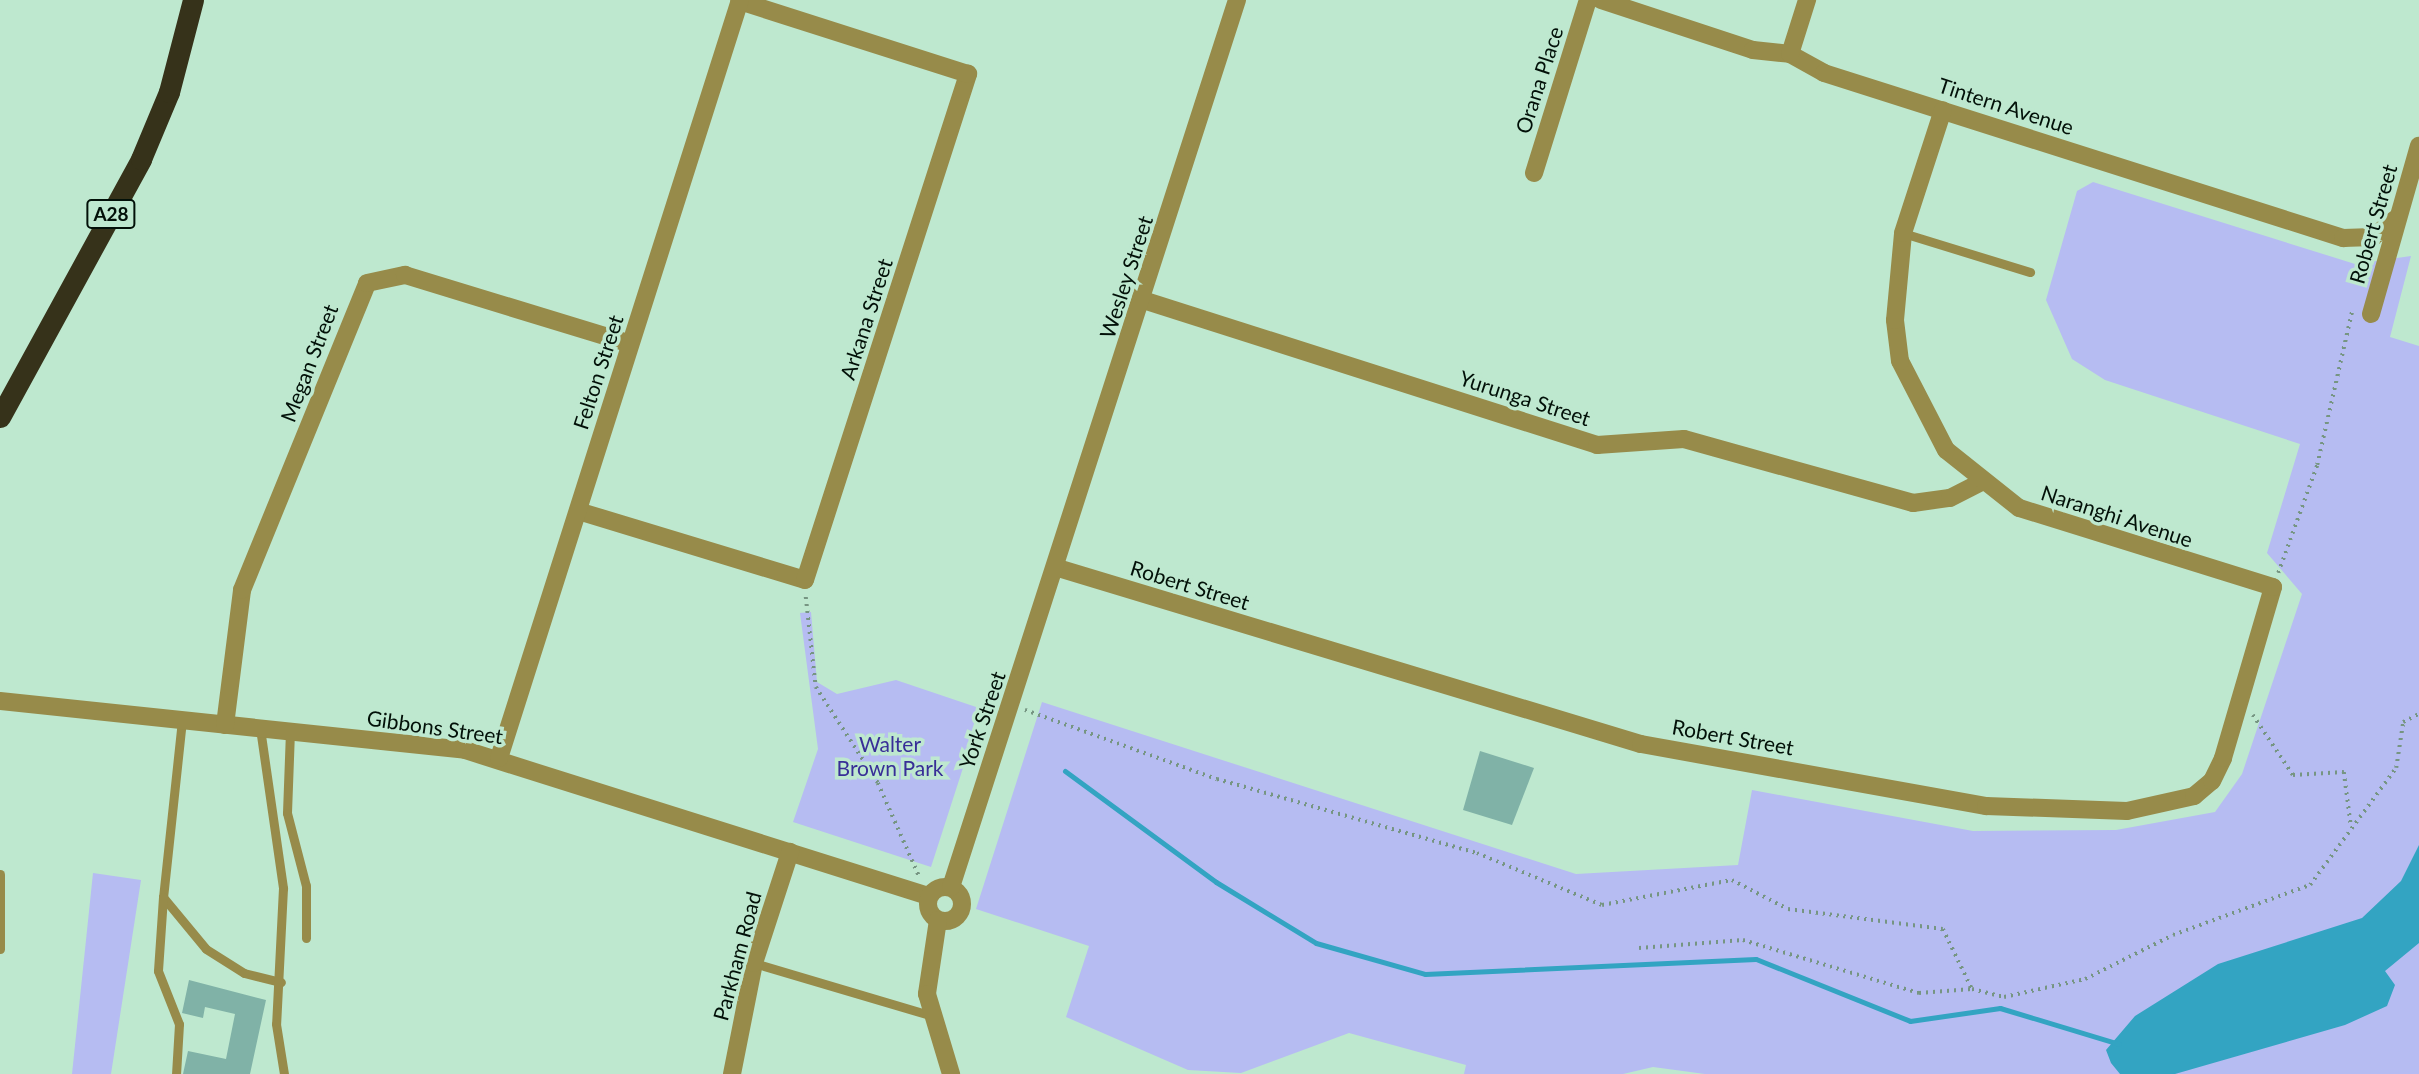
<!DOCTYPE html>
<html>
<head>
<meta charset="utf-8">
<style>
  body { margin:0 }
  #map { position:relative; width:2419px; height:1074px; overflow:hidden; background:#bee8cf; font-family:Lato,sans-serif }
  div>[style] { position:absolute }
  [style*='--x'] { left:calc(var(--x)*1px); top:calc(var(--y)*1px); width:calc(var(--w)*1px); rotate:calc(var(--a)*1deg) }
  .green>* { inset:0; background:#b6bcf2 }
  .water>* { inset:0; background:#33a4c2 }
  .stream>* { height:5px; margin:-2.5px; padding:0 2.5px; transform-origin:2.5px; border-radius:2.5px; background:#33a4c2 }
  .building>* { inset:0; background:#80b2a7 }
  .path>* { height:3.5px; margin-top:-1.75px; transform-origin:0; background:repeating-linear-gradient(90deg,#769582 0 2px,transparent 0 7px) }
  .lane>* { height:9px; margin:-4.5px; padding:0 4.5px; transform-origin:4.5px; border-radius:4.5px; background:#978b4a }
  .street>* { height:18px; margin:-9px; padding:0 9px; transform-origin:9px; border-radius:9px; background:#978b4a }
  .street>.ring { margin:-9px; padding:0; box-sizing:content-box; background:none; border:18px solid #978b4a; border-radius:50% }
  .highway>* { height:21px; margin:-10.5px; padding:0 10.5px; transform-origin:10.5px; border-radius:10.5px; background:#36321a }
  span { translate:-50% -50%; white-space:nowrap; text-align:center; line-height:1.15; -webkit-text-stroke:7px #bee8cf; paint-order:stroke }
  .shield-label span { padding:2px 5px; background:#bee8cf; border:2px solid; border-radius:5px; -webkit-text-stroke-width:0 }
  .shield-label { font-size:19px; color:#021008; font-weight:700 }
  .street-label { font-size:21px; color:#021008 }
  .park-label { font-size:21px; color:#382e97 }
</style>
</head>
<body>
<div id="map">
  <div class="green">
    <div style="clip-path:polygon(2093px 182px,2355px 264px,2411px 256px,2390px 337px,2419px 346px,2419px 1074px,1705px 1074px,1653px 1067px,1623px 1074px,1464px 1074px,1466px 1065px,1349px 1033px,1241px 1073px,1188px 1070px,1066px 1017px,1089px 946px,976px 909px,1042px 702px,1576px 874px,1738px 865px,1752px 790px,1973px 831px,2116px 830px,2215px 812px,2242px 774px,2302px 594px,2267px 553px,2300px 444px,2105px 380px,2072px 359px,2046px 300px,2077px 191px)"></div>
    <div style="clip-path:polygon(811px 612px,817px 682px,837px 694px,896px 680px,982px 709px,931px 867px,793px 822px,818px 749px,800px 613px)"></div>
    <div style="clip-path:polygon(93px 873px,141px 880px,111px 1074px,72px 1074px)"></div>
  </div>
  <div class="water">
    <div style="clip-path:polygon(2419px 845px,2419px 943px,2385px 971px,2395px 985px,2387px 1006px,2345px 1025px,2175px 1074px,2120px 1074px,2111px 1063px,2106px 1050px,2135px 1016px,2218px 964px,2362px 918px,2401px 881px)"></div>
  </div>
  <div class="stream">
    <div style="--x:1065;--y:771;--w:187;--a:36.3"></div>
    <div style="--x:1216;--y:882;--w:117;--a:31.4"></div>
    <div style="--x:1316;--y:943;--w:113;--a:15.9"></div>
    <div style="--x:1425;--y:974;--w:331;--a:-2.6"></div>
    <div style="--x:1756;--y:959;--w:166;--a:21.9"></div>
    <div style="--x:1910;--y:1021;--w:91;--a:-8.2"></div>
    <div style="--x:2000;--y:1008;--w:124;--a:16.8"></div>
  </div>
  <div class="building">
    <div style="clip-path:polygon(1480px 751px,1534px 768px,1512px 825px,1463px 810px)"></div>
    <div style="clip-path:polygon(189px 980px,266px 1000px,250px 1074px,183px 1074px,188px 1051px,226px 1059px,235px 1014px,205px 1007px,203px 1018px,182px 1013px)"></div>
  </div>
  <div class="path">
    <div style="--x:2278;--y:573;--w:115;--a:-70.1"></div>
    <div style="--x:2317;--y:465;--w:158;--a:-77.2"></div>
    <div style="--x:806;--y:597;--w:91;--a:83.7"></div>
    <div style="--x:816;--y:687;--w:114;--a:57.1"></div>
    <div style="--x:878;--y:783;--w:102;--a:66.2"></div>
    <div style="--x:1025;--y:710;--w:204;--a:19.8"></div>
    <div style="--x:1217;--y:779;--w:270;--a:15.9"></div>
    <div style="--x:1477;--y:853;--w:135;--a:22.6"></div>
    <div style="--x:1602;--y:905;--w:132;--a:-10.9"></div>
    <div style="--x:1732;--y:880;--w:63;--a:27.4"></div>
    <div style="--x:1788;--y:909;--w:156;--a:7.4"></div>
    <div style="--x:1943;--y:929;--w:67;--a:64.2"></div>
    <div style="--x:1972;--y:989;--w:33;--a:14"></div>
    <div style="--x:2004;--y:997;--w:83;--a:-12.5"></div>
    <div style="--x:2085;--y:979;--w:98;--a:-26.6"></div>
    <div style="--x:2173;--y:935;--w:146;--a:-20.1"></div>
    <div style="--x:2310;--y:885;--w:145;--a:-53.7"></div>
    <div style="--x:2396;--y:768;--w:47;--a:-81.3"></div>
    <div style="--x:2403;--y:722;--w:18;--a:-27"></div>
    <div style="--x:2253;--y:715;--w:72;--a:56.3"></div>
    <div style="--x:2293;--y:775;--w:51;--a:-3.4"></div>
    <div style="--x:2344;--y:772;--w:54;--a:82.6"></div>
    <div style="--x:1639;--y:948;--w:104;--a:-4.4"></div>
    <div style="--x:1743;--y:940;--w:184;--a:16.8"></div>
    <div style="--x:1919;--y:993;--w:53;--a:-4.3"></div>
  </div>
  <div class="lane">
    <div style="--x:1903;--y:233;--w:133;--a:17.1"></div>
    <div style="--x:182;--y:720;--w:178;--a:96.1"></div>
    <div style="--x:163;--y:897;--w:67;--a:50.4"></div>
    <div style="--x:206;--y:949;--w:45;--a:32.3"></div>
    <div style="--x:244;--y:973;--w:38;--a:14"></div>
    <div style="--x:260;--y:728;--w:162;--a:81.8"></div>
    <div style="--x:283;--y:888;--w:136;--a:92.9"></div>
    <div style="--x:276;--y:1024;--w:51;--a:80.9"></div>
    <div style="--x:290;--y:731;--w:82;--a:92.1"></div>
    <div style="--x:287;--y:813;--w:75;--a:75.4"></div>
    <div style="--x:306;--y:886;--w:52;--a:90"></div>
    <div style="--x:0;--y:874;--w:75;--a:90"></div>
    <div style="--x:163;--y:897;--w:74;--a:93.9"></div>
    <div style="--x:158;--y:971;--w:57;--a:68.4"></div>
    <div style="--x:179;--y:1024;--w:50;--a:93.4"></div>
    <div style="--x:754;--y:963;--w:183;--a:16.5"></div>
  </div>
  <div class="street">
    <div style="--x:1601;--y:0;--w:160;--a:18.2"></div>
    <div style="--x:1753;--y:50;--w:37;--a:6"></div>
    <div style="--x:1790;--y:54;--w:39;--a:29"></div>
    <div style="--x:1824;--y:73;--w:545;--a:17.64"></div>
    <div style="--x:2343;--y:238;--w:30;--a:-2"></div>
    <div style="--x:2373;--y:237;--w:28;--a:-39"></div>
    <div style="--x:1790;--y:54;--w:57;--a:-72.5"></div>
    <div style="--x:1534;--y:173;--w:181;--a:-72.7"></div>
    <div style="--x:1143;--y:300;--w:477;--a:17.7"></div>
    <div style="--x:1597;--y:445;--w:87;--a:-3.9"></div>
    <div style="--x:1684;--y:439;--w:238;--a:15.6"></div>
    <div style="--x:1913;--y:503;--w:37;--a:-8"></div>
    <div style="--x:1950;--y:498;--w:33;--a:-27"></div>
    <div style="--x:2371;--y:314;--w:175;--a:-74.1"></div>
    <div style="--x:578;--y:511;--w:237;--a:16.9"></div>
    <div style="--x:805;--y:580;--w:532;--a:-72.14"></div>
    <div style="--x:968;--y:74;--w:240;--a:-162.3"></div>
    <div style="--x:1058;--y:568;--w:609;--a:16.8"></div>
    <div style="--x:1641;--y:744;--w:351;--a:10.2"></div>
    <div style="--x:1986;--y:806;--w:141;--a:2"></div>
    <div style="--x:2127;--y:811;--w:69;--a:-12.6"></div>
    <div style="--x:2194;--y:796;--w:23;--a:-40"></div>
    <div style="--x:2212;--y:781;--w:25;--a:-64"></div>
    <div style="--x:2223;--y:758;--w:178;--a:-73.7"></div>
    <div style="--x:2273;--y:587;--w:266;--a:-162.7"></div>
    <div style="--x:2019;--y:508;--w:93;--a:-141.5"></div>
    <div style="--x:1946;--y:450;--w:100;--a:-117.3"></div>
    <div style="--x:1900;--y:361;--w:41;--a:-97"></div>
    <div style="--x:1895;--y:320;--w:87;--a:-84.7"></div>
    <div style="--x:1903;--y:233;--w:129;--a:-72"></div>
    <div style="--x:0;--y:701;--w:468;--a:6"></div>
    <div style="--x:465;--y:750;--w:486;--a:17.5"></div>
    <div style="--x:225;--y:725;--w:136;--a:-82.8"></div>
    <div style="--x:242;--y:590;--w:331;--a:-67.8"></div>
    <div style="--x:367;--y:283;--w:39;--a:-12"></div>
    <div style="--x:405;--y:275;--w:235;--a:17"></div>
    <div style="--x:499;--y:758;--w:795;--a:-72.36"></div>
    <div class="ring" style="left:928px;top:887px;width:16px;height:16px"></div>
    <div style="--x:951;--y:887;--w:932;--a:-72.13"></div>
    <div style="--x:938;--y:920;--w:75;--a:98.5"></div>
    <div style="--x:927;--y:994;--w:84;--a:73.3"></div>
    <div style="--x:732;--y:1074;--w:113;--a:-78.8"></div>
    <div style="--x:754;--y:963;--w:117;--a:-72"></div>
  </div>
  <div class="highway">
    <div style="--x:0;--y:417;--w:294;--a:-61.3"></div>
    <div style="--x:141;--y:159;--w:73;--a:-67.3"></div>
    <div style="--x:169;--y:92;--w:95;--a:-75.4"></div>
  </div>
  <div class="shield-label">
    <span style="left:111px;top:214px">A28</span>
  </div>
  <div class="street-label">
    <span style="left:1539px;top:80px;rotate:-72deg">Orana Place</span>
    <span style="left:2006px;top:106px;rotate:18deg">Tintern Avenue</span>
    <span style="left:2373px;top:224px;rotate:-74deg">Robert Street</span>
    <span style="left:1126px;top:277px;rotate:-72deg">Wesley Street</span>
    <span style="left:866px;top:319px;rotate:-72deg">Arkana Street</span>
    <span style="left:309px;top:363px;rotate:-69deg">Megan Street</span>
    <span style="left:598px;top:372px;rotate:-72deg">Felton Street</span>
    <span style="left:1525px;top:398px;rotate:18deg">Yurunga Street</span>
    <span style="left:2117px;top:516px;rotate:18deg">Naranghi Avenue</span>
    <span style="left:1190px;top:585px;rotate:17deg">Robert Street</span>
    <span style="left:982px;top:720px;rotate:-71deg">York Street</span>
    <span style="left:435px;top:727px;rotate:8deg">Gibbons Street</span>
    <span style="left:1733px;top:737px;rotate:10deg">Robert Street</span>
    <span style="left:737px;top:956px;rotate:-75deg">Parkham Road</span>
  </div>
  <div class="park-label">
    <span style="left:890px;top:756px">Walter<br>Brown Park</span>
  </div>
</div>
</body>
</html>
